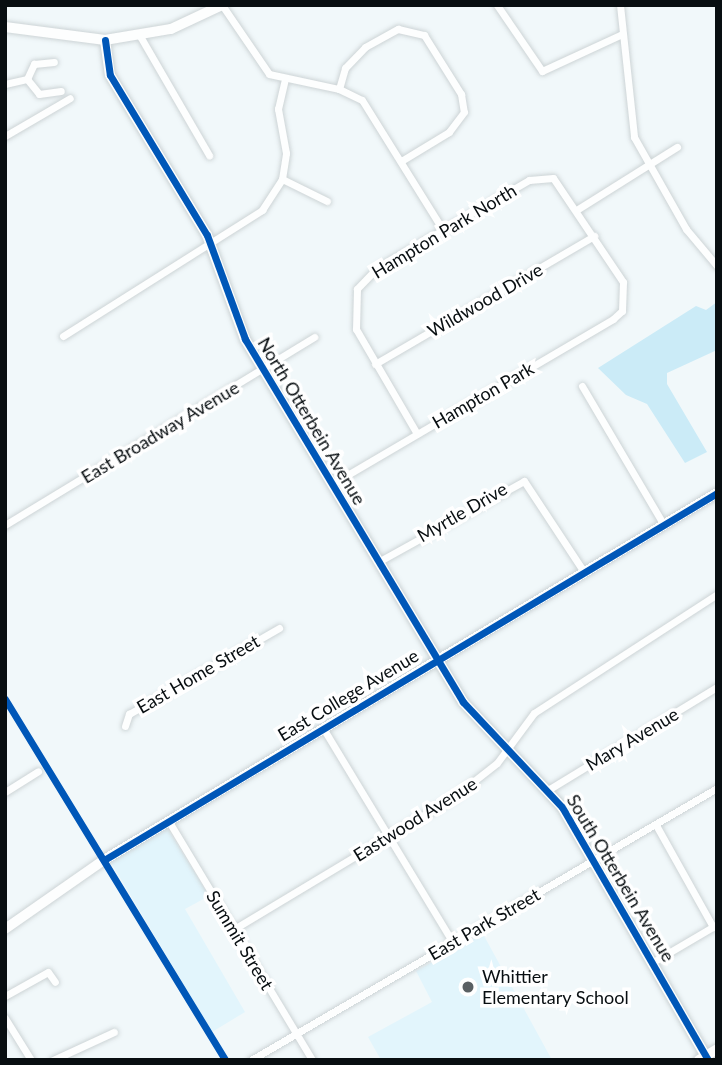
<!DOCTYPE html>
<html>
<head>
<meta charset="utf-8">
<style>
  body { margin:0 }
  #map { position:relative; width:722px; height:1065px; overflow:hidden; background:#f1f8fa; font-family:Lato,sans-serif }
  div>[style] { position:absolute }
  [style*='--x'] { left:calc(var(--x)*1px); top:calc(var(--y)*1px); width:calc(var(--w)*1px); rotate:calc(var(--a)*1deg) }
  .built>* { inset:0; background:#e2f5fc }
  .green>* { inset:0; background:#cbebf7 }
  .roads { filter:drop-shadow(0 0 2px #cdd4d6) drop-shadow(0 0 2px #cdd4d6) }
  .street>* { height:7px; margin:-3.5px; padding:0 3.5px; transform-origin:3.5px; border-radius:3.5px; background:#fdfefe }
  .secondary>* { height:10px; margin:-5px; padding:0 5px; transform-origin:5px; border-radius:5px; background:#fdfefe }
  .cycleway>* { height:7px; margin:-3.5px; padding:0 3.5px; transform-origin:3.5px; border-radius:3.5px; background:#0057b8 }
  .dots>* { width:19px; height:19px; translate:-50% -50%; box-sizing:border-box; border:4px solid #fff; border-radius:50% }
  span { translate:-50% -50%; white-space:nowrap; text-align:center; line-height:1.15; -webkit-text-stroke:7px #fff; paint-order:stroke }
  .street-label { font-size:18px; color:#080e11 }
  .poi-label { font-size:18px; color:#080e11 }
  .left { translate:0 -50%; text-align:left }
  .frame { position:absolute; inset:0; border:7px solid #080e11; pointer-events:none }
</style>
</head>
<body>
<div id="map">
  <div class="built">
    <div style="clip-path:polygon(167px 828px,209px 896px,185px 909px,245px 1012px,212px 1032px,110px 861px)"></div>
    <div style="clip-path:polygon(483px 934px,552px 1060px,381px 1060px,368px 1037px,432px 1002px,416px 971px)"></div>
  </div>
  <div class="green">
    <div style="clip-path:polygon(717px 302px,717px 350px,667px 373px,667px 384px,707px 452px,685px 463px,647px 404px,626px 395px,598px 368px,696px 306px,706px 310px)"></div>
  </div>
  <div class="roads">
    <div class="street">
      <div style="--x:222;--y:5;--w:83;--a:55.7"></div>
      <div style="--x:269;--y:74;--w:72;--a:12.1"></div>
      <div style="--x:339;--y:89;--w:25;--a:26"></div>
      <div style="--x:362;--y:100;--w:153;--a:58.1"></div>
      <div style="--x:497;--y:5;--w:80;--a:55.7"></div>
      <div style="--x:542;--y:71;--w:88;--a:-24.8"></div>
      <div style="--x:620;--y:5;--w:133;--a:83.9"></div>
      <div style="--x:634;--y:137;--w:106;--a:60.5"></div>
      <div style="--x:686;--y:229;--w:48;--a:50"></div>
      <div style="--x:140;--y:36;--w:138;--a:59.9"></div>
      <div style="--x:27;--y:79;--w:19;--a:51"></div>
      <div style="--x:39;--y:94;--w:22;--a:-8"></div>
      <div style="--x:5;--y:84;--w:23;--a:-13"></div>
      <div style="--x:27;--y:79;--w:17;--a:-65"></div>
      <div style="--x:34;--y:64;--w:20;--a:-6"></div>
      <div style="--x:339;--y:89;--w:22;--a:-74"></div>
      <div style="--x:345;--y:68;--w:29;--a:-46"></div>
      <div style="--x:365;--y:47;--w:38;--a:-29"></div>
      <div style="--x:398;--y:29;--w:27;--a:13"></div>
      <div style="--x:424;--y:35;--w:70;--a:57.9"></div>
      <div style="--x:461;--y:94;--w:18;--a:81"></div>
      <div style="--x:464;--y:112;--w:25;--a:127"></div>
      <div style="--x:449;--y:132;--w:54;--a:148.7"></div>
      <div style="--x:5;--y:136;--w:75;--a:-30.3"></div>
      <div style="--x:282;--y:179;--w:50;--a:26.1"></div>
      <div style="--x:578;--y:209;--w:117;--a:-32.1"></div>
      <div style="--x:63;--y:336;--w:236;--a:-32.3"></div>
      <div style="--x:262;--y:210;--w:37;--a:-57"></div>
      <div style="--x:282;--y:179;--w:26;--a:-81"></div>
      <div style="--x:286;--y:153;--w:45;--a:-100.3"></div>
      <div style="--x:278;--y:109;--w:28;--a:-77"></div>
      <div style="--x:375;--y:364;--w:254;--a:-30.3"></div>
      <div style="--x:582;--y:386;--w:161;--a:59.5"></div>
      <div style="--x:332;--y:484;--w:326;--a:-30.4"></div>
      <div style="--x:613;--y:319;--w:12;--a:-42"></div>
      <div style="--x:622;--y:311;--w:29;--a:-88"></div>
      <div style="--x:623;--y:282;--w:125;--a:-123.9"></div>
      <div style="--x:553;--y:178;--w:24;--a:175"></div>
      <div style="--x:529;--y:180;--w:176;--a:149.9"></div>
      <div style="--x:377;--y:268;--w:29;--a:134"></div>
      <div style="--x:357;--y:289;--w:40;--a:91.4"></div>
      <div style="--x:356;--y:329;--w:121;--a:59.8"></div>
      <div style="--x:5;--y:525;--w:362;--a:-31.3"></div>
      <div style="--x:378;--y:562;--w:167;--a:-29"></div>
      <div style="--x:524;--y:481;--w:109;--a:56.6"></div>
      <div style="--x:125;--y:726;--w:13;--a:-72"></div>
      <div style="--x:129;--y:714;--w:173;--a:-29.8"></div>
      <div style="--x:323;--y:728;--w:251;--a:58.8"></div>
      <div style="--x:548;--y:790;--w:198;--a:-31.4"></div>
      <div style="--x:5;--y:792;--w:39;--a:-32"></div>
      <div style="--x:168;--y:820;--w:280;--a:59"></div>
      <div style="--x:656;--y:825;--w:117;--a:60.8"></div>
      <div style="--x:234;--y:929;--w:258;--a:-31"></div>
      <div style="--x:455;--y:796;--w:53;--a:-38.2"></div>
      <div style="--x:497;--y:763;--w:62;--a:-53.5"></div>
      <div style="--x:534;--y:713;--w:218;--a:-33"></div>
      <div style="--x:653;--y:962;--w:73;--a:-30.4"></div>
      <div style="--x:5;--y:996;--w:49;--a:-29.2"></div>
      <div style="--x:48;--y:972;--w:12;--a:55"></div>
      <div style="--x:5;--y:1018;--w:49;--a:58.2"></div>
      <div style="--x:53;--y:1060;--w:67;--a:-24.7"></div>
      <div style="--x:251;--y:1060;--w:540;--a:-30.27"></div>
    </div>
    <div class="secondary">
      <div style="--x:5;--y:27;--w:101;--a:7.4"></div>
      <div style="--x:105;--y:40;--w:67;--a:-9.5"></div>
      <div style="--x:171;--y:29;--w:56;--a:-25.2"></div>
      <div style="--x:105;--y:40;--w:35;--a:82"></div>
      <div style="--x:110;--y:75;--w:187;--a:58.8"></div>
      <div style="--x:207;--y:235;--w:111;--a:69.9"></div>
      <div style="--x:245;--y:339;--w:423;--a:59"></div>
      <div style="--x:463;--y:702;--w:144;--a:46.7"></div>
      <div style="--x:562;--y:807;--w:292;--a:60"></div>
      <div style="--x:5;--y:929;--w:121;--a:-34.9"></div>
      <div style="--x:104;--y:860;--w:714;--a:-30.91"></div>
      <div style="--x:699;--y:1060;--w:21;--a:-31"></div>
    </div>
  </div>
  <div class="cycleway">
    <div style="--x:105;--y:40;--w:35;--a:82"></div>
    <div style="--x:110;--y:75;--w:187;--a:58.8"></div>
    <div style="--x:207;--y:235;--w:111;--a:69.9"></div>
    <div style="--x:245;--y:339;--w:423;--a:59"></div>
    <div style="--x:463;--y:702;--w:144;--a:46.7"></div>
    <div style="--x:562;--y:807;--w:292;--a:60"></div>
    <div style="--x:5;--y:699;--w:423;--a:58.6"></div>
    <div style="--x:104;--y:860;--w:714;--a:-30.91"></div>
  </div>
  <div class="dots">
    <div style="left:468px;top:987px;background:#5a6063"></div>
  </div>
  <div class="street-label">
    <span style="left:444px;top:231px;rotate:-31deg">Hampton Park North</span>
    <span style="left:485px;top:300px;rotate:-30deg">Wildwood Drive</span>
    <span style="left:483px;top:395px;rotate:-30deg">Hampton Park</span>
    <span style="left:312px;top:421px;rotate:59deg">North Otterbein Avenue</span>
    <span style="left:160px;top:432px;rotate:-31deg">East Broadway Avenue</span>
    <span style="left:462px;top:512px;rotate:-30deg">Myrtle Drive</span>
    <span style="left:198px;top:674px;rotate:-30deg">East Home Street</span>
    <span style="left:348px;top:695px;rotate:-31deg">East College Avenue</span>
    <span style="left:632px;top:739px;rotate:-31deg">Mary Avenue</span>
    <span style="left:415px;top:819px;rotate:-32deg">Eastwood Avenue</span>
    <span style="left:621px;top:878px;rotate:59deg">South Otterbein Avenue</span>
    <span style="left:484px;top:924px;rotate:-30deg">East Park Street</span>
    <span style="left:240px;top:940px;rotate:59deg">Summit Street</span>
  </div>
  <div class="poi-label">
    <span class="left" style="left:482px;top:987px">Whittier<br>Elementary School</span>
  </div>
  <div class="frame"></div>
</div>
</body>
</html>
